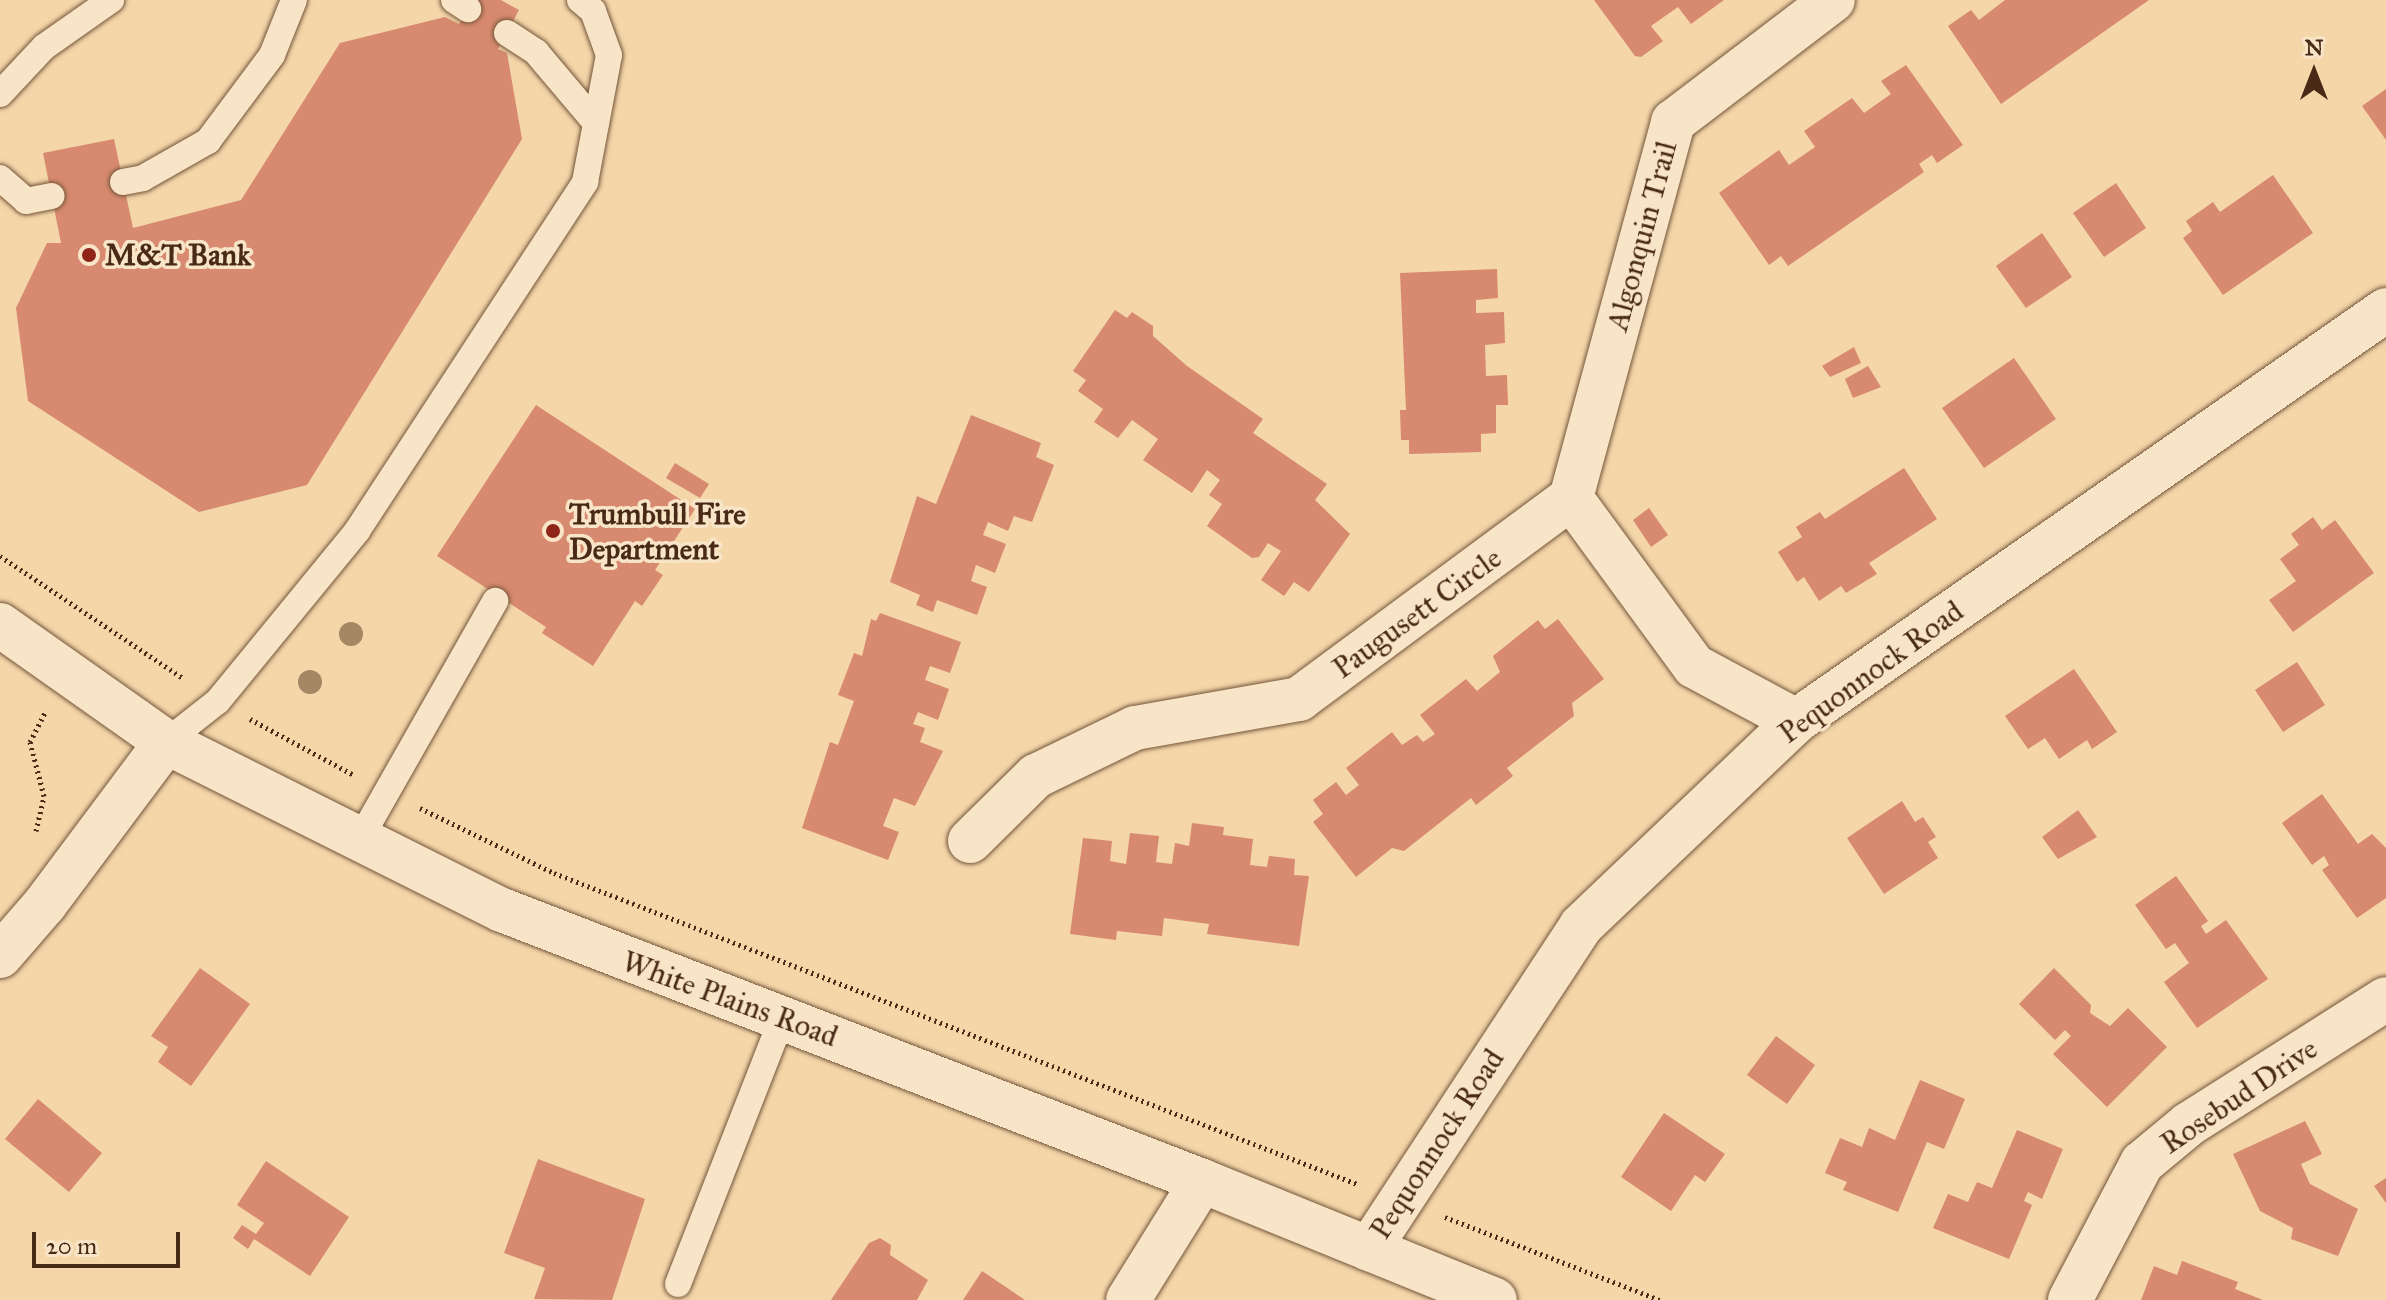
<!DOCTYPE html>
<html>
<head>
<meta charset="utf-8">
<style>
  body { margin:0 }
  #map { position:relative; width:2386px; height:1300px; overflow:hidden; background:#f4d6a9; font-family:"IM FELL Great Primer",serif }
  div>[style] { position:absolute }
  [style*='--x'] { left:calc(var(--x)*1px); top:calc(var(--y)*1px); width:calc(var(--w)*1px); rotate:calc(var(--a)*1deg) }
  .building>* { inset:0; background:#d78a6f }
  .path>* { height:5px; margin-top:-2.5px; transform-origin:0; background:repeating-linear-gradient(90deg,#492a16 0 2px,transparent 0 6px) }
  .roads { filter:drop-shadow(0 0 2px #74553b) drop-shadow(0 0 2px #74553b) }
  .service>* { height:26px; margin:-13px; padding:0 13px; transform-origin:13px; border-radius:13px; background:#f8e4c7 }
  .minor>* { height:44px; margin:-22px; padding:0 22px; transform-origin:22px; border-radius:22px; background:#f8e4c7 }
  .secondary>* { height:44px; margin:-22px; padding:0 22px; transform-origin:22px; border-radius:22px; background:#f8e4c7 }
  .trees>* { width:24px; height:24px; margin:-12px; border-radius:50%; background:#a48764 }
  .dots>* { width:22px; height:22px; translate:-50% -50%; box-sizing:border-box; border:4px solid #f8e4c7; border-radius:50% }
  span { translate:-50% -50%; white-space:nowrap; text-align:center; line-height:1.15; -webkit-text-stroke:7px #f8e4c7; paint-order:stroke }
  .street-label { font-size:30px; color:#492a16 }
  .poi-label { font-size:30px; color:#492a16; font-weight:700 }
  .left { translate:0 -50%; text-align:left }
  .north { position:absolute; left:2274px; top:32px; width:80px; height:80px; -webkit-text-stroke:6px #f8e4c7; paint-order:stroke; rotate:0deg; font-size:22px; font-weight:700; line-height:32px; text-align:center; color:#492a16 }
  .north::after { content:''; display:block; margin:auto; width:28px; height:36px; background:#492a16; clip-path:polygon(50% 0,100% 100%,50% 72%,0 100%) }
  .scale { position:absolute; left:32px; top:1232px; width:148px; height:36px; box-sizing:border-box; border:4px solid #492a16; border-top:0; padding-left:10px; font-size:24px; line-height:28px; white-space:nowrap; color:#492a16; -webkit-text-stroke:6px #f8e4c7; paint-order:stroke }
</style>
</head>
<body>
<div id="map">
  <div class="building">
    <div style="clip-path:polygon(473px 0,501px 0,519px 10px,498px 49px,507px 53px,522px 139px,307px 485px,199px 512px,28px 401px,16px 308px,47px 243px,61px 243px,43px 153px,114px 139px,133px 228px,241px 200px,340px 43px,445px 17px,459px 24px)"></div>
    <div style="clip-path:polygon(1594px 0,1724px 0,1691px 24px,1678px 7px,1651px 26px,1663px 41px,1641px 57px,1635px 56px)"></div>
    <div style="clip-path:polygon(2005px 0,2149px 0,2001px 104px,1948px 26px,1971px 10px,1979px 20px)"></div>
    <div style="clip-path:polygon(1906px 65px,1963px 145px,1937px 163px,1932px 155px,1919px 164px,1924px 172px,1788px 266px,1781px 256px,1769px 265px,1719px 193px,1779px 150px,1789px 165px,1815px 147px,1804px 131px,1852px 98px,1864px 113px,1891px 94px,1881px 81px)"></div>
    <div style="clip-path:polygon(2386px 89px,2386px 140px,2362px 106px)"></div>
    <div style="clip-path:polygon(2273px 175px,2313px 233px,2223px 295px,2183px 238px,2192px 231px,2186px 221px,2213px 202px,2220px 212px)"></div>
    <div style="clip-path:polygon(2116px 183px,2146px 228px,2104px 257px,2073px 213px)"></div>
    <div style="clip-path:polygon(2042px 233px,2072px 277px,2026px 308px,1996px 266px)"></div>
    <div style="clip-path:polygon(1497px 269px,1498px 298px,1476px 300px,1476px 313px,1504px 312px,1505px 343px,1485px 345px,1486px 376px,1507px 375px,1508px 405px,1496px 405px,1496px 433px,1481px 434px,1481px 452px,1409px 454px,1409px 440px,1401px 440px,1400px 410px,1406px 410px,1400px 273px)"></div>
    <div style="clip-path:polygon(1115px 310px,1127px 318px,1132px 312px,1153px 326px,1153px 336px,1187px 366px,1263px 419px,1253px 433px,1327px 484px,1315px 500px,1350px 534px,1309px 592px,1294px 582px,1284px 596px,1261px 580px,1281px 551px,1268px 543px,1259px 557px,1252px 558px,1207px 526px,1222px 504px,1209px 495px,1220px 480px,1207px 470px,1192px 493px,1143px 460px,1158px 439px,1132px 420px,1118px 438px,1094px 422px,1103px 409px,1078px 391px,1086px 380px,1073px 371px)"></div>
    <div style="clip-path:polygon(1854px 347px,1861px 363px,1830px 377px,1822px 366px)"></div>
    <div style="clip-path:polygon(2014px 358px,2056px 419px,1984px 468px,1942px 408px)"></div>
    <div style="clip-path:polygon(1868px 366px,1881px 387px,1853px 398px,1845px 379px)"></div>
    <div style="clip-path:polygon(536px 405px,695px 509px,655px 570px,663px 575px,642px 606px,635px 601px,593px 666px,542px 633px,546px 627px,437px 556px)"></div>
    <div style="clip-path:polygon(971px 415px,1041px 443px,1036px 457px,1054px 465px,1032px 522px,1014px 516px,1008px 531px,988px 522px,983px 535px,1006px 544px,995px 573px,976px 565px,971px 581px,987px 587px,977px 615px,937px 600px,933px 612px,916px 605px,920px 595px,890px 582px,917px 496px,936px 504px)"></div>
    <div style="clip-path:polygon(675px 463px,709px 484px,700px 498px,666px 478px)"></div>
    <div style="clip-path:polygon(1904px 468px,1937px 519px,1869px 563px,1877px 574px,1846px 593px,1841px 586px,1819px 601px,1804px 577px,1797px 582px,1778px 552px,1802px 537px,1796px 527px,1820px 512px,1825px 519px)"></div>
    <div style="clip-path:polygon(1649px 508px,1668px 535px,1651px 547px,1633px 520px)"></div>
    <div style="clip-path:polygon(2313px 517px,2322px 530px,2335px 520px,2374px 573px,2293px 632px,2269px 600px,2296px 581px,2280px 559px,2299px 545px,2291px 534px)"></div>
    <div style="clip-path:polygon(880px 613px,961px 642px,950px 673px,930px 666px,925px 680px,949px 689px,938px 720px,918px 712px,913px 724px,925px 728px,920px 742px,943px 751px,915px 806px,894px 798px,883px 826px,899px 832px,888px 860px,802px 828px,830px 742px,838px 745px,854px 701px,838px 695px,854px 653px,862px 656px,871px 619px,876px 621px)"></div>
    <div style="clip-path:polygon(1558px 619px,1604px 679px,1572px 703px,1574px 716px,1507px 768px,1513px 776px,1476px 805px,1471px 798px,1404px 851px,1392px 848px,1356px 877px,1313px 822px,1323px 814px,1313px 800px,1336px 782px,1346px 795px,1359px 785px,1346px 768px,1392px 732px,1402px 745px,1417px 735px,1423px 742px,1435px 734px,1420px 715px,1466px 679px,1477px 691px,1500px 672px,1493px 656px,1538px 620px,1545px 629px)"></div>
    <div style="clip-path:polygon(2297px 662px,2325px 705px,2283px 732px,2255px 690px)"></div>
    <div style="clip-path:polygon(2074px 669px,2117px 732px,2092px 749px,2087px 740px,2059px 759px,2045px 738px,2028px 749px,2005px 716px)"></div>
    <div style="clip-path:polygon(2322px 794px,2358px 844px,2372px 834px,2386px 848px,2386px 898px,2357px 918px,2322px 870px,2329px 865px,2324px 856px,2312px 865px,2282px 823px)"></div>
    <div style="clip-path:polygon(1902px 801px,1915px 822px,1923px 817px,1936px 837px,1928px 842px,1938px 858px,1884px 894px,1847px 838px)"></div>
    <div style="clip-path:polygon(2078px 810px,2097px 837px,2058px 859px,2042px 837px)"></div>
    <div style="clip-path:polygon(1192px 823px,1224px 827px,1223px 835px,1253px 839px,1250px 865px,1267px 867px,1269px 856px,1295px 859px,1294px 875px,1309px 876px,1299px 946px,1207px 934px,1209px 924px,1164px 918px,1162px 936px,1117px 931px,1116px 940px,1070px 934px,1083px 838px,1112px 841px,1110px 861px,1126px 864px,1130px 833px,1159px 836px,1156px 862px,1172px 864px,1175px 843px,1189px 846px)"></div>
    <div style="clip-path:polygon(2176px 876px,2208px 921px,2201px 926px,2206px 934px,2226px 920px,2268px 979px,2197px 1028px,2164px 982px,2189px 963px,2175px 943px,2166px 949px,2135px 905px)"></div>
    <div style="clip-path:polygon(200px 968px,250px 1004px,191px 1086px,158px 1062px,168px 1047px,151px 1036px)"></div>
    <div style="clip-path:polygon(2054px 968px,2091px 1005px,2090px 1013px,2110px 1026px,2128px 1008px,2167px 1047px,2107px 1107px,2053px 1054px,2071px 1036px,2065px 1030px,2055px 1040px,2019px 1004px)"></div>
    <div style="clip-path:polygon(1776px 1036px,1815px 1065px,1787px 1104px,1747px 1075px)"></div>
    <div style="clip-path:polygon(1920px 1080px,1965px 1099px,1944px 1149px,1927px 1142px,1898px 1212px,1843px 1190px,1847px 1182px,1825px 1173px,1840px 1138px,1862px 1147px,1869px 1128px,1895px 1140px)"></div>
    <div style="clip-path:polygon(38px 1099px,102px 1153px,69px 1192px,5px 1139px)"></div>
    <div style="clip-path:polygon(1664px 1113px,1725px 1154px,1705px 1182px,1695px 1175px,1671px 1211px,1621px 1177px)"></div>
    <div style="clip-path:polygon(2305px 1121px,2322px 1154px,2301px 1164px,2310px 1184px,2358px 1209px,2338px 1256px,2291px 1239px,2293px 1228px,2260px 1211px,2233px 1154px)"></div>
    <div style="clip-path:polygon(2017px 1130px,2063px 1149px,2042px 1199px,2028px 1192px,2024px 1201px,2032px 1205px,2009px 1259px,1933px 1228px,1948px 1194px,1968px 1202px,1977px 1182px,1992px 1188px)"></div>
    <div style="clip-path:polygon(538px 1159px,645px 1199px,612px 1300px,534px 1299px,545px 1268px,504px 1253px)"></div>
    <div style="clip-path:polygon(266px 1161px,349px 1217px,310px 1276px,254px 1239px,248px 1249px,233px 1238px,242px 1225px,256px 1234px,264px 1223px,237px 1205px)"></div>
    <div style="clip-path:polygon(2386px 1178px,2386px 1203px,2374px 1186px)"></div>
    <div style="clip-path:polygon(880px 1238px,891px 1245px,890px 1255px,928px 1280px,917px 1300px,831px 1300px,869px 1243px)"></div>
    <div style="clip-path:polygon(2182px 1261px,2238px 1282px,2235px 1289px,2263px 1300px,2141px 1300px,2154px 1266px,2177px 1275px)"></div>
    <div style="clip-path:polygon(982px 1271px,1025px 1300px,963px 1300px)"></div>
  </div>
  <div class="path">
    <div style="--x:0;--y:556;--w:220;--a:33.7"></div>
    <div style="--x:250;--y:719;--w:118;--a:28.3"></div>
    <div style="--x:420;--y:808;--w:149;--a:25.9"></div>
    <div style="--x:554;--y:873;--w:861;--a:21.17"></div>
    <div style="--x:36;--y:831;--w:36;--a:-77"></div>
    <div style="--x:44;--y:796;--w:56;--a:-104.5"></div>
    <div style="--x:30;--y:742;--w:34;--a:-63"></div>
    <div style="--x:1445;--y:1217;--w:230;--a:21.1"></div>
  </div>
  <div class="roads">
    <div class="service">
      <div style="--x:454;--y:0;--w:17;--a:33"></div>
      <div style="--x:507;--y:33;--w:35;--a:33"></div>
      <div style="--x:536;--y:52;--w:93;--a:49.8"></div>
      <div style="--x:0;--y:94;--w:64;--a:-46.9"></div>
      <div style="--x:44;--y:47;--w:82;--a:-35"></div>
      <div style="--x:0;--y:178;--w:35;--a:41"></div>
      <div style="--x:26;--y:201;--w:26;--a:-11"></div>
      <div style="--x:123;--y:182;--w:20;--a:-11"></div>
      <div style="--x:143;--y:178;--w:75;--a:-29.6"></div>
      <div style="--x:208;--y:141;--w:107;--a:-53.3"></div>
      <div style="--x:272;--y:55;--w:59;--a:-68.2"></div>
      <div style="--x:166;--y:742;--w:66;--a:-38.3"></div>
      <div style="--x:218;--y:701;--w:220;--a:-50.7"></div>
      <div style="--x:357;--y:531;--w:417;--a:-56.8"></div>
      <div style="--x:585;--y:182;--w:129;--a:-79.3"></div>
      <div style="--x:609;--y:55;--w:47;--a:-110"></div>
      <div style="--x:593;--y:11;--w:17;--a:-140"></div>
      <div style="--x:360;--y:839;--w:274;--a:-60.4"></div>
      <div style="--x:678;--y:1284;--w:286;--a:-68.6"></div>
    </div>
    <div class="minor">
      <div style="--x:1571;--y:498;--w:390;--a:-74.8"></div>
      <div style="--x:1673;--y:122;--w:201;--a:-37.3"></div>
      <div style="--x:970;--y:841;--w:93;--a:-44.6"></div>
      <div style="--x:1036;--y:776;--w:110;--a:-25.9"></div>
      <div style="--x:1135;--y:728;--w:167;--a:-10"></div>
      <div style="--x:1299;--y:699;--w:338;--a:-36.5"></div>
      <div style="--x:1571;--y:498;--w:208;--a:53.8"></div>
      <div style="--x:1694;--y:666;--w:116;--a:28.3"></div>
      <div style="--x:1369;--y:1249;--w:386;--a:-56.7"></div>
      <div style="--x:1581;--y:926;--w:297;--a:-43.6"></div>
      <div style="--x:1796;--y:721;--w:719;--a:-34.86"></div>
      <div style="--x:1128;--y:1300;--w:140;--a:-58.1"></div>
      <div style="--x:2070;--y:1300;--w:155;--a:-62.3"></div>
      <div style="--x:2142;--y:1163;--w:61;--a:-39.7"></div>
      <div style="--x:2189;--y:1124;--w:233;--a:-32.4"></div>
    </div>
    <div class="secondary">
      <div style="--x:0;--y:625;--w:203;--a:35.2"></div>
      <div style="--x:166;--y:742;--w:376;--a:26.6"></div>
      <div style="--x:502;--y:910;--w:751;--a:21.16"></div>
      <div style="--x:1202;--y:1181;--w:316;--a:22.1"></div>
      <div style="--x:0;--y:956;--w:69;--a:-49.1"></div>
      <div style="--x:45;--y:904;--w:202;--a:-53.2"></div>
    </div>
  </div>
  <div class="trees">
    <div style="left:351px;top:634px"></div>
    <div style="left:310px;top:682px"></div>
  </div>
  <div class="dots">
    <div style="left:89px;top:255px;background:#8f2418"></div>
    <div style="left:553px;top:531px;background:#8f2418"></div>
  </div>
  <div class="street-label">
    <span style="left:1642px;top:236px;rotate:-75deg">Algonquin Trail</span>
    <span style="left:1417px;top:613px;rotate:-36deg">Paugusett Circle</span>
    <span style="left:1871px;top:672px;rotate:-36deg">Pequonnock Road</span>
    <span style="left:730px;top:999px;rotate:20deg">White Plains Road</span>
    <span style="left:2239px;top:1096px;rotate:-34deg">Rosebud Drive</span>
    <span style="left:1437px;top:1144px;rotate:-57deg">Pequonnock Road</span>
  </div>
  <div class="poi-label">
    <span class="left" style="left:105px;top:255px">M&amp;T Bank</span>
    <span class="left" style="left:569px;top:531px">Trumbull Fire<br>Department</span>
  </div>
  <div class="north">N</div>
  <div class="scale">20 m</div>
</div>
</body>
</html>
